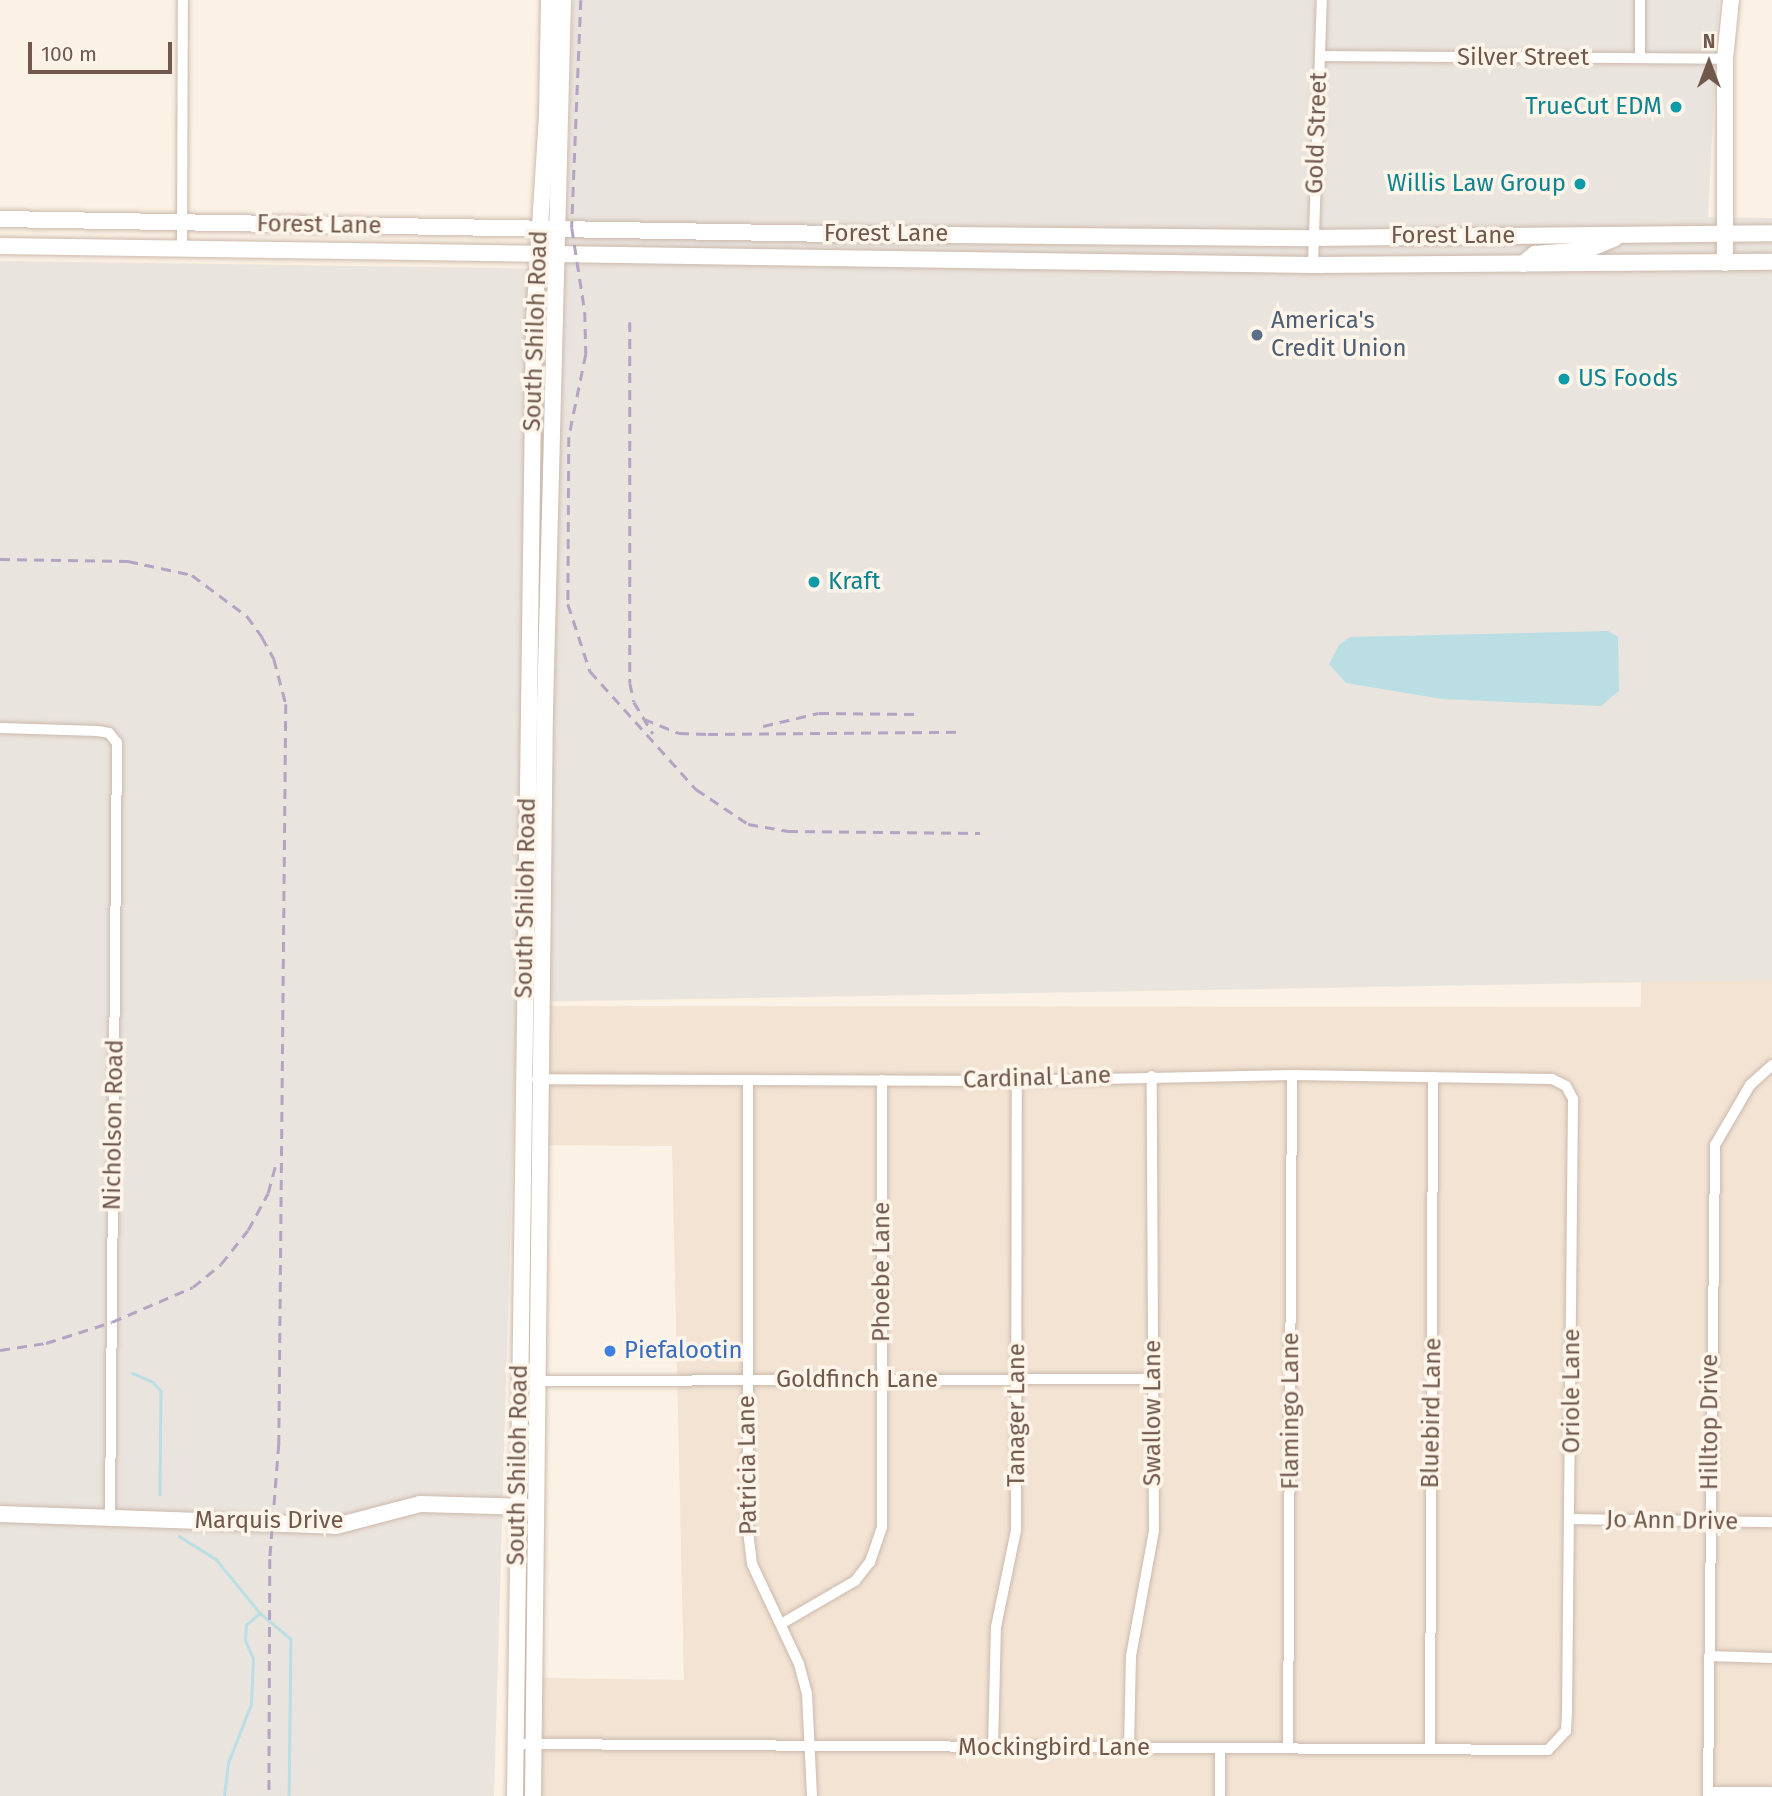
<!DOCTYPE html>
<html>
<head>
<meta charset="utf-8">
<style>
  body { margin:0 }
  #map { position:relative; width:1772px; height:1796px; overflow:hidden; background:#fbf1e4; font-family:"Fira Sans",sans-serif }
  div>[style] { position:absolute }
  [style*='--x'] { left:calc(var(--x)*1px); top:calc(var(--y)*1px); width:calc(var(--w)*1px); rotate:calc(var(--a)*1deg) }
  .residential>* { inset:0; background:#f2e3d3 }
  .industrial>* { inset:0; background:#eae4de }
  .water>* { inset:0; background:#badee3 }
  .stream>* { height:2.5px; margin:-1.25px; padding:0 1.25px; transform-origin:1.25px; border-radius:1.25px; background:#badee3 }
  .roads { filter:drop-shadow(0 0 2px #cbb9ac) drop-shadow(0 0 2px #cbb9ac) }
  .street>* { height:10px; margin:-5px; padding:0 5px; transform-origin:5px; border-radius:5px; background:#fff }
  .secondary>* { height:16px; margin:-8px; padding:0 8px; transform-origin:8px; border-radius:8px; background:#fff }
  .rail>* { height:2.5px; margin-top:-1.25px; transform-origin:0; background:repeating-linear-gradient(90deg,#b3a4c3 0 10px,transparent 0 17px) }
  .dots>* { width:19px; height:19px; translate:-50% -50%; box-sizing:border-box; border:4px solid #fef5ea; border-radius:50% }
  span { translate:-50% -50%; white-space:nowrap; text-align:center; line-height:1.15; -webkit-text-stroke:7px #fef5ea; paint-order:stroke }
  .street-label { font-size:24px; color:#71584c }
  .culture-label { font-size:24px; color:#0d838f }
  .right { translate:-100% -50%; text-align:right }
  .left { translate:0 -50%; text-align:left }
  .service-label { font-size:24px; color:#4e5e75 }
  .shop-label { font-size:24px; color:#366cbe }
  .north { position:absolute; left:1674px; top:28px; width:70px; height:70px; -webkit-text-stroke:5px #fef5ea; paint-order:stroke; rotate:0deg; font-size:19px; font-weight:700; line-height:28px; text-align:center; color:#71584c }
  .north::after { content:''; display:block; margin:auto; width:24px; height:32px; background:#71584c; clip-path:polygon(50% 0,100% 100%,50% 72%,0 100%) }
  .scale { position:absolute; left:28px; top:42px; width:144px; height:32px; box-sizing:border-box; border:4px solid #71584c; border-top:0; padding-left:9px; font-size:21px; line-height:24px; white-space:nowrap; color:#71584c; -webkit-text-stroke:5px #fef5ea; paint-order:stroke }
</style>
</head>
<body>
<div id="map">
  <div class="residential">
    <div style="clip-path:polygon(1772px 973px,1772px 1796px,536px 1796px,537px 1678px,684px 1680px,672px 1146px,544px 1145px,546px 1006px,1641px 1007px,1641px 974px)"></div>
  </div>
  <div class="industrial">
    <div style="clip-path:polygon(573px 0,1719px 0,1708px 217px,1772px 218px,1772px 980px,517px 1002px,494px 1796px,0 1796px,0 261px,565px 269px)"></div>
  </div>
  <div class="water">
    <div style="clip-path:polygon(1608px 631px,1618px 637px,1619px 691px,1601px 706px,1442px 699px,1346px 683px,1329px 664px,1339px 645px,1350px 637px)"></div>
  </div>
  <div class="stream">
    <div style="--x:132;--y:1373;--w:23;--a:23"></div>
    <div style="--x:153;--y:1382;--w:12;--a:48"></div>
    <div style="--x:161;--y:1391;--w:103;--a:90.6"></div>
    <div style="--x:179;--y:1536;--w:44;--a:31.9"></div>
    <div style="--x:216;--y:1559;--w:70;--a:50.8"></div>
    <div style="--x:260;--y:1613;--w:40;--a:40"></div>
    <div style="--x:291;--y:1639;--w:157;--a:90.7"></div>
    <div style="--x:224;--y:1796;--w:33;--a:-83"></div>
    <div style="--x:228;--y:1763;--w:63;--a:-68.7"></div>
    <div style="--x:251;--y:1704;--w:45;--a:-87.5"></div>
    <div style="--x:253;--y:1659;--w:21;--a:-113"></div>
    <div style="--x:245;--y:1640;--w:15;--a:-86"></div>
    <div style="--x:246;--y:1625;--w:18;--a:-41"></div>
  </div>
  <div class="roads">
    <div class="street">
      <div style="--x:1640;--y:0;--w:58;--a:90"></div>
      <div style="--x:1320;--y:56;--w:405;--a:0.4"></div>
      <div style="--x:182;--y:249;--w:249;--a:-89.8"></div>
      <div style="--x:1313;--y:265;--w:265;--a:-88.1"></div>
      <div style="--x:0;--y:728;--w:98;--a:1.8"></div>
      <div style="--x:98;--y:731;--w:11;--a:10"></div>
      <div style="--x:109;--y:733;--w:13;--a:51"></div>
      <div style="--x:117;--y:743;--w:776;--a:90.52"></div>
      <div style="--x:748;--y:1080;--w:451;--a:90"></div>
      <div style="--x:748;--y:1531;--w:33;--a:83"></div>
      <div style="--x:752;--y:1564;--w:110;--a:64.8"></div>
      <div style="--x:799;--y:1664;--w:31;--a:75"></div>
      <div style="--x:807;--y:1694;--w:102;--a:87.2"></div>
      <div style="--x:533;--y:1381;--w:620;--a:-0.18"></div>
      <div style="--x:1572;--y:1519;--w:200;--a:0.9"></div>
      <div style="--x:781;--y:1624;--w:86;--a:-30.2"></div>
      <div style="--x:855;--y:1581;--w:24;--a:-52"></div>
      <div style="--x:870;--y:1562;--w:37;--a:-71"></div>
      <div style="--x:882;--y:1527;--w:447;--a:-90"></div>
      <div style="--x:1709;--y:1656;--w:63;--a:1.8"></div>
      <div style="--x:515;--y:1744;--w:1033;--a:0.33"></div>
      <div style="--x:1548;--y:1750;--w:26;--a:-47"></div>
      <div style="--x:1566;--y:1731;--w:18;--a:-87"></div>
      <div style="--x:1567;--y:1713;--w:614;--a:-89.44"></div>
      <div style="--x:1573;--y:1099;--w:15;--a:-118"></div>
      <div style="--x:1566;--y:1086;--w:16;--a:-153"></div>
      <div style="--x:1552;--y:1079;--w:260;--a:-179.1"></div>
      <div style="--x:1292;--y:1075;--w:275;--a:178.8"></div>
      <div style="--x:1017;--y:1081;--w:480;--a:-179.8"></div>
      <div style="--x:993;--y:1747;--w:120;--a:-88.6"></div>
      <div style="--x:996;--y:1627;--w:99;--a:-78.3"></div>
      <div style="--x:1016;--y:1530;--w:449;--a:-89.9"></div>
      <div style="--x:1288;--y:1747;--w:672;--a:-89.66"></div>
      <div style="--x:1430;--y:1748;--w:671;--a:-89.74"></div>
      <div style="--x:1129;--y:1749;--w:93;--a:-88.8"></div>
      <div style="--x:1131;--y:1656;--w:127;--a:-79.6"></div>
      <div style="--x:1154;--y:1531;--w:455;--a:-90.3"></div>
      <div style="--x:1708;--y:1792;--w:64;--a:0"></div>
      <div style="--x:1220;--y:1796;--w:48;--a:-90"></div>
      <div style="--x:1708;--y:1796;--w:651;--a:-89.38"></div>
      <div style="--x:1715;--y:1145;--w:69;--a:-59.7"></div>
      <div style="--x:1750;--y:1085;--w:30;--a:-42"></div>
    </div>
    <div class="secondary">
      <div style="--x:0;--y:219;--w:832;--a:1.03"></div>
      <div style="--x:832;--y:234;--w:480;--a:0.5"></div>
      <div style="--x:1312;--y:238;--w:460;--a:-0.6"></div>
      <div style="--x:0;--y:246;--w:1313;--a:0.83"></div>
      <div style="--x:1313;--y:265;--w:459;--a:-0.4"></div>
      <div style="--x:1725;--y:263;--w:204;--a:-90"></div>
      <div style="--x:1725;--y:59;--w:59;--a:-84.2"></div>
      <div style="--x:1523;--y:264;--w:16;--a:-40"></div>
      <div style="--x:1535;--y:254;--w:52;--a:-4.4"></div>
      <div style="--x:1587;--y:250;--w:30;--a:-23"></div>
      <div style="--x:0;--y:1514;--w:336;--a:2"></div>
      <div style="--x:336;--y:1526;--w:87;--a:-14.7"></div>
      <div style="--x:420;--y:1504;--w:107;--a:1.6"></div>
      <div style="--x:515;--y:1796;--w:1474;--a:-89.26"></div>
      <div style="--x:534;--y:322;--w:206;--a:-86.4"></div>
      <div style="--x:547;--y:116;--w:116;--a:-89"></div>
      <div style="--x:533;--y:1796;--w:1086;--a:-89.37"></div>
      <div style="--x:545;--y:710;--w:710;--a:-88.55"></div>
    </div>
  </div>
  <div class="rail">
    <div style="--x:581;--y:0;--w:228;--a:92.3"></div>
    <div style="--x:572;--y:228;--w:85;--a:81.2"></div>
    <div style="--x:585;--y:312;--w:42;--a:88.6"></div>
    <div style="--x:586;--y:354;--w:85;--a:101.6"></div>
    <div style="--x:569;--y:437;--w:167;--a:90.3"></div>
    <div style="--x:568;--y:604;--w:71;--a:71.8"></div>
    <div style="--x:590;--y:671;--w:159;--a:48.1"></div>
    <div style="--x:696;--y:789;--w:63;--a:33.9"></div>
    <div style="--x:748;--y:824;--w:41;--a:9.9"></div>
    <div style="--x:788;--y:831;--w:192;--a:0.6"></div>
    <div style="--x:630;--y:322;--w:361;--a:90"></div>
    <div style="--x:630;--y:683;--w:19;--a:78"></div>
    <div style="--x:634;--y:702;--w:37;--a:59"></div>
    <div style="--x:0;--y:559;--w:128;--a:0.9"></div>
    <div style="--x:128;--y:561;--w:66;--a:12.3"></div>
    <div style="--x:192;--y:575;--w:69;--a:36.7"></div>
    <div style="--x:247;--y:616;--w:26;--a:54"></div>
    <div style="--x:262;--y:637;--w:25;--a:61"></div>
    <div style="--x:274;--y:659;--w:47;--a:75.1"></div>
    <div style="--x:286;--y:704;--w:740;--a:90.54"></div>
    <div style="--x:279;--y:1444;--w:115;--a:94.5"></div>
    <div style="--x:270;--y:1559;--w:237;--a:90.2"></div>
    <div style="--x:644;--y:719;--w:38;--a:22"></div>
    <div style="--x:679;--y:733;--w:29;--a:2"></div>
    <div style="--x:708;--y:734;--w:254;--a:-0.5"></div>
    <div style="--x:763;--y:726;--w:57;--a:-13.1"></div>
    <div style="--x:819;--y:713;--w:100;--a:0.6"></div>
    <div style="--x:0;--y:1350;--w:47;--a:-8.7"></div>
    <div style="--x:46;--y:1343;--w:69;--a:-17.7"></div>
    <div style="--x:112;--y:1322;--w:88;--a:-23.4"></div>
    <div style="--x:193;--y:1287;--w:36;--a:-39"></div>
    <div style="--x:221;--y:1264;--w:43;--a:-51.5"></div>
    <div style="--x:248;--y:1230;--w:42;--a:-61.6"></div>
    <div style="--x:268;--y:1193;--w:27;--a:-75"></div>
  </div>
  <div class="dots">
    <div style="left:1676px;top:107px;background:#0f9aa8"></div>
    <div style="left:1580px;top:184px;background:#0f9aa8"></div>
    <div style="left:1257px;top:335px;background:#5c6f8a"></div>
    <div style="left:1564px;top:379px;background:#0f9aa8"></div>
    <div style="left:814px;top:582px;background:#0f9aa8"></div>
    <div style="left:610px;top:1351px;background:#3f7fe0"></div>
  </div>
  <div class="street-label">
    <span style="left:1523px;top:58px">Silver Street</span>
    <span style="left:1317px;top:133px;rotate:-88deg">Gold Street</span>
    <span style="left:319px;top:225px;rotate:1deg">Forest Lane</span>
    <span style="left:886px;top:234px">Forest Lane</span>
    <span style="left:1453px;top:236px">Forest Lane</span>
    <span style="left:536px;top:331px;rotate:-88deg">South Shiloh Road</span>
    <span style="left:526px;top:898px;rotate:-89deg">South Shiloh Road</span>
    <span style="left:1037px;top:1078px;rotate:-2deg">Cardinal Lane</span>
    <span style="left:114px;top:1125px;rotate:-89deg">Nicholson Road</span>
    <span style="left:882px;top:1272px;rotate:-90deg">Phoebe Lane</span>
    <span style="left:857px;top:1380px">Goldfinch Lane</span>
    <span style="left:1572px;top:1391px;rotate:-90deg">Oriole Lane</span>
    <span style="left:1291px;top:1411px;rotate:-90deg">Flamingo Lane</span>
    <span style="left:1153px;top:1413px;rotate:-90deg">Swallow Lane</span>
    <span style="left:1432px;top:1413px;rotate:-89deg">Bluebird Lane</span>
    <span style="left:1017px;top:1415px;rotate:-90deg">Tanager Lane</span>
    <span style="left:1710px;top:1422px;rotate:-90deg">Hilltop Drive</span>
    <span style="left:518px;top:1465px;rotate:-89deg">South Shiloh Road</span>
    <span style="left:748px;top:1465px;rotate:-91deg">Patricia Lane</span>
    <span style="left:269px;top:1521px">Marquis Drive</span>
    <span style="left:1672px;top:1521px;rotate:1deg">Jo Ann Drive</span>
    <span style="left:1054px;top:1748px">Mockingbird Lane</span>
  </div>
  <div class="culture-label">
    <span class="right" style="left:1662px;top:107px">TrueCut EDM</span>
    <span class="right" style="left:1566px;top:184px">Willis Law Group</span>
    <span class="left" style="left:1578px;top:379px">US Foods</span>
    <span class="left" style="left:828px;top:582px">Kraft</span>
  </div>
  <div class="service-label">
    <span class="left" style="left:1271px;top:335px">America's<br>Credit Union</span>
  </div>
  <div class="shop-label">
    <span class="left" style="left:624px;top:1351px">Piefalootin</span>
  </div>
  <div class="north">N</div>
  <div class="scale">100 m</div>
</div>
</body>
</html>
